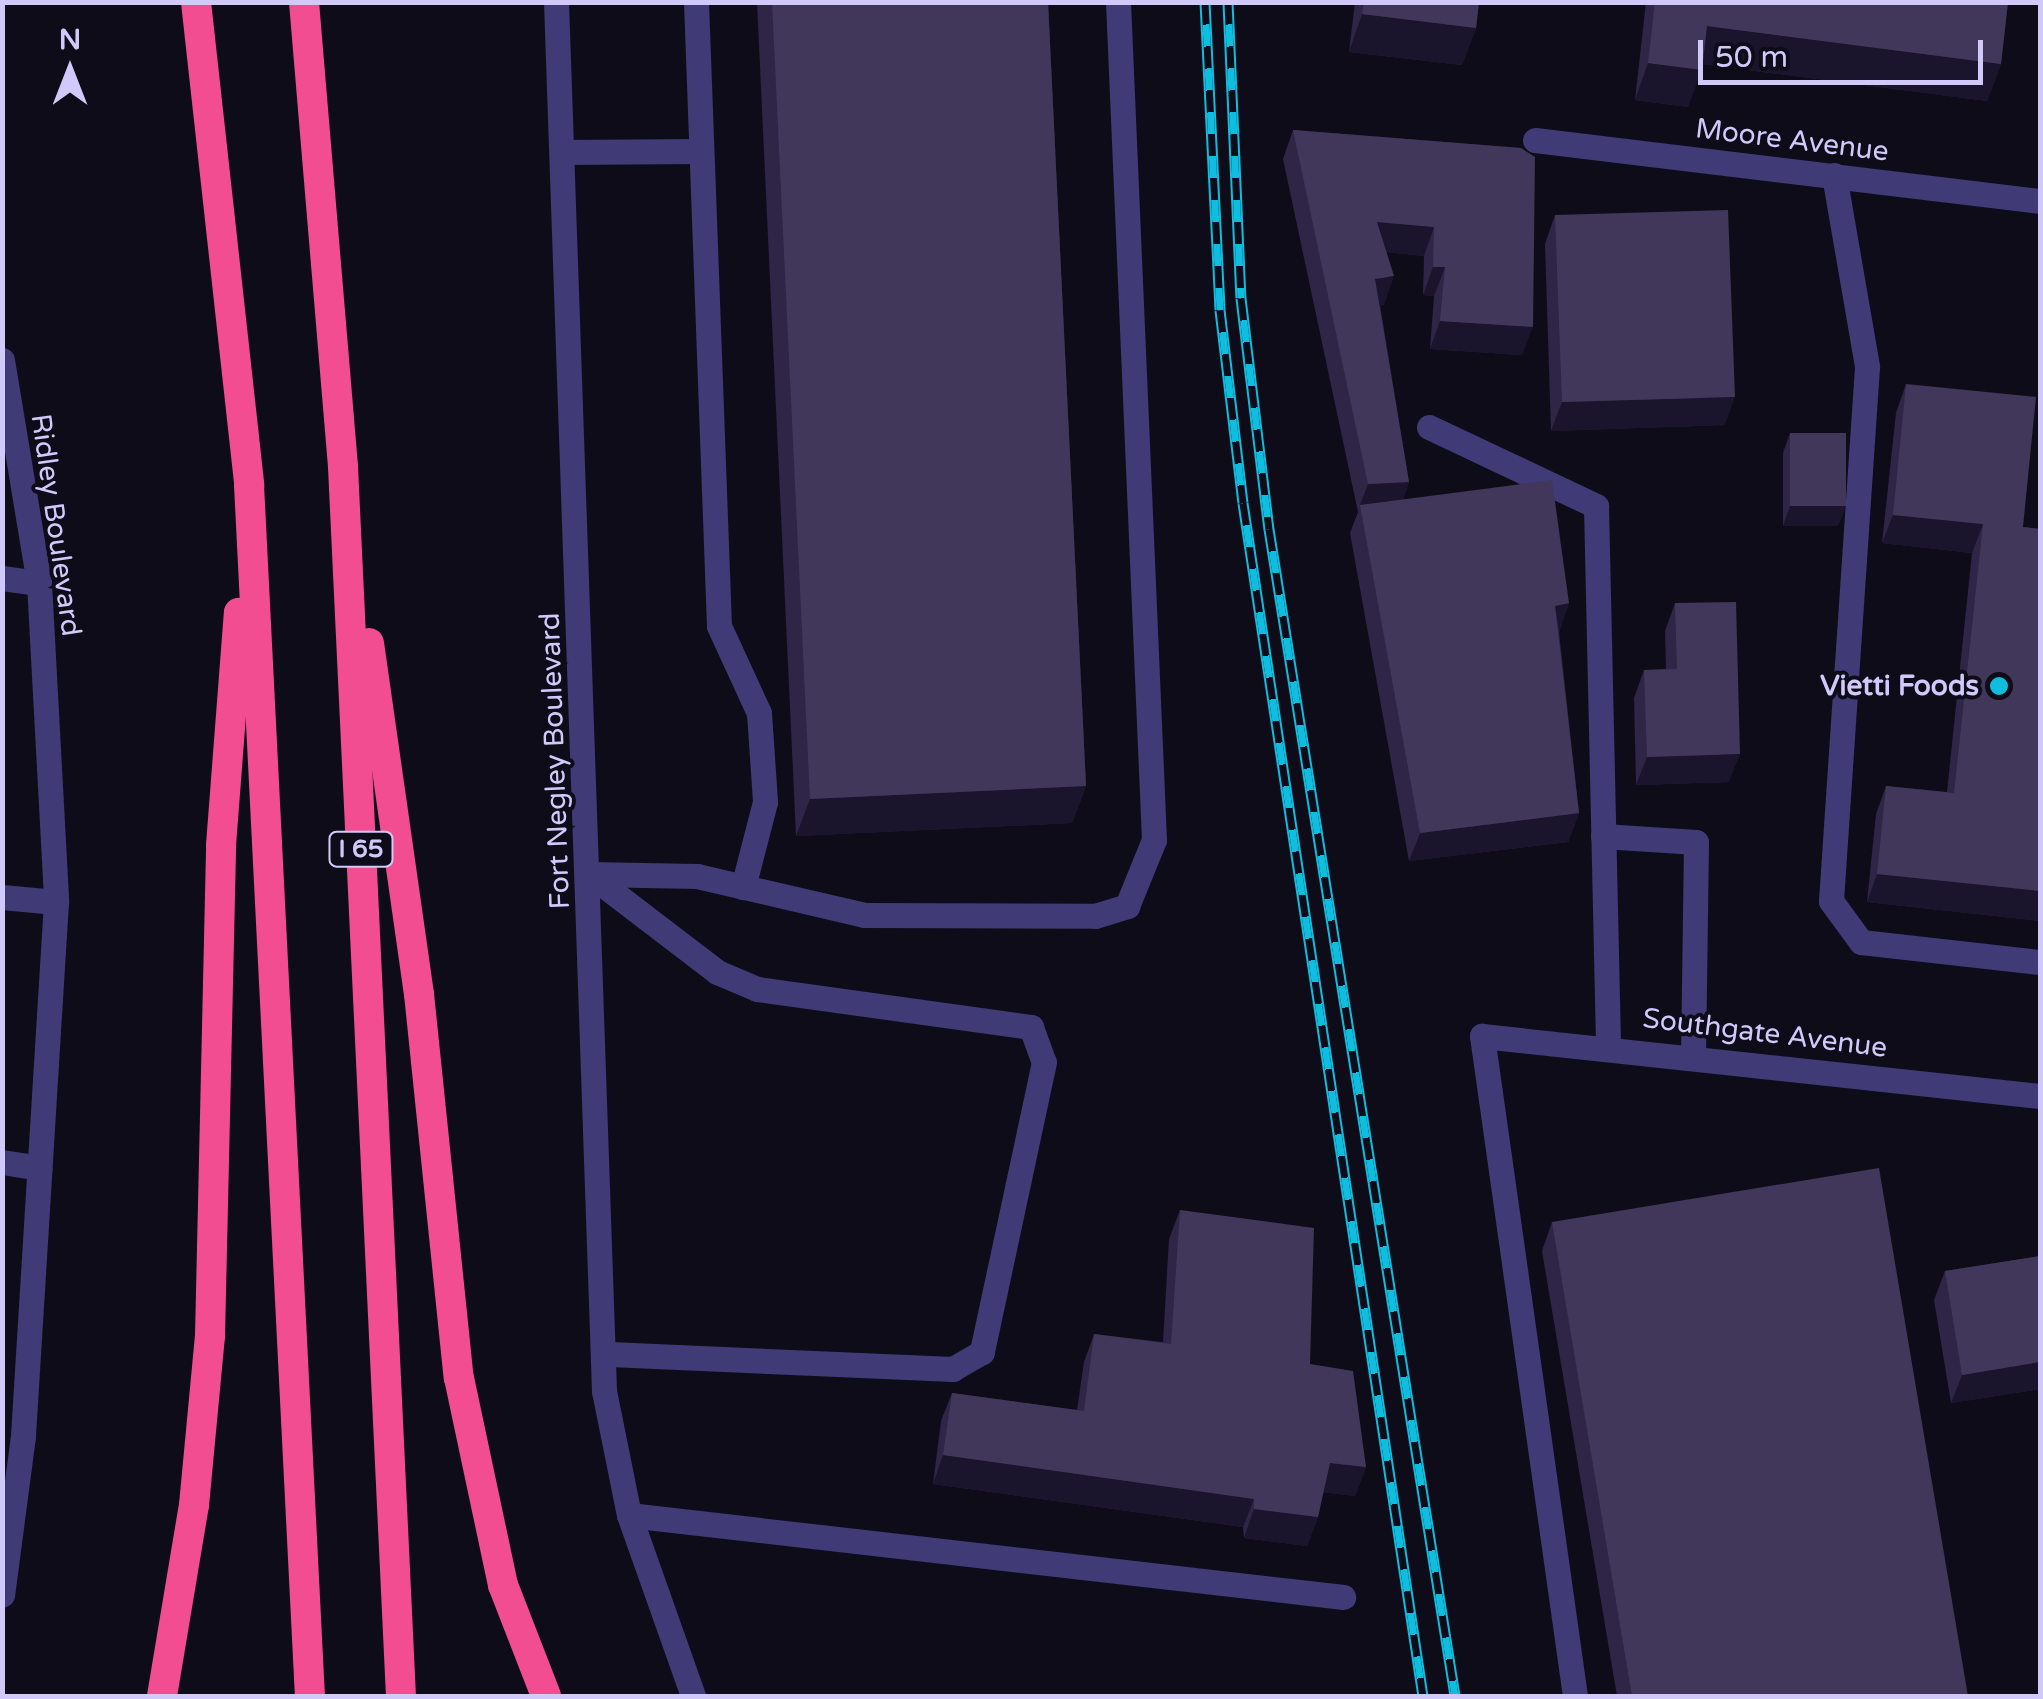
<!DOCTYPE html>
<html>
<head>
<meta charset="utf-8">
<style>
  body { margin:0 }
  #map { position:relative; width:2043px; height:1699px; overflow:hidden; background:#0f0c1a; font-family:"Varela Round",sans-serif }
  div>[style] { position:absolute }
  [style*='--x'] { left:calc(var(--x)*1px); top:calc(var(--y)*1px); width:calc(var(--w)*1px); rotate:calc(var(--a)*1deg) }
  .minor>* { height:25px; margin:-12.5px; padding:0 12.5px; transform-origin:12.5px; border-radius:12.5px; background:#403a76 }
  .highway>* { height:30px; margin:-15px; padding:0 15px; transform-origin:15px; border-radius:15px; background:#f24d91 }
  .rail>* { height:11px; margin-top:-5.5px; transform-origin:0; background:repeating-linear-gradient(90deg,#0f0c1a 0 22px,#10bddf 0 44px); box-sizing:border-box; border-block:2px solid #10bddf }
  .wall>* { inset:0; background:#2e2547 }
  .shaded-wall>* { inset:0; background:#1a142d }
  .building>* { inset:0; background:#40375a }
  .dots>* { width:28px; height:28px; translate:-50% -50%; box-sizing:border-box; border:5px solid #0f0c1a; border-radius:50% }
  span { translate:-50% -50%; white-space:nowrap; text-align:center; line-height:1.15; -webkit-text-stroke:8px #0f0c1a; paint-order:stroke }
  .shield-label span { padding:2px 8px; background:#0f0c1a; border:2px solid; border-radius:8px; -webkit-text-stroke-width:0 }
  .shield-label { font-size:25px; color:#d2c9fb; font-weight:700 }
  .street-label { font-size:28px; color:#d2c9fb }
  .poi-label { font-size:28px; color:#d2c9fb; font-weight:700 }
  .right { translate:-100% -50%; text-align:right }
  .frame { position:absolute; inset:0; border:5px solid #d2c9fb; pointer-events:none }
  .north { position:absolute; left:20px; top:20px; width:100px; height:100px; -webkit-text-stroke:8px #0f0c1a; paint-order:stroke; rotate:0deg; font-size:28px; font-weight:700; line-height:40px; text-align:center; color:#d2c9fb }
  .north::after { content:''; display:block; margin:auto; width:35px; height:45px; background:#d2c9fb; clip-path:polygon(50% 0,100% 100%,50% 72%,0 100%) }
  .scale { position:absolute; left:1698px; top:40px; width:285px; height:45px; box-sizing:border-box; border:5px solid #d2c9fb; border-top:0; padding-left:12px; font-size:30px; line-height:35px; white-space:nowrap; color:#d2c9fb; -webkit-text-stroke:8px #0f0c1a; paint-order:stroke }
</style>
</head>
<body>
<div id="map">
  <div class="minor">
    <div style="--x:556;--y:2;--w:1390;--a:88.02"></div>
    <div style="--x:604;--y:1391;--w:126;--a:78.6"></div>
    <div style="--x:629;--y:1515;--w:192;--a:70.5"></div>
    <div style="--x:696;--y:2;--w:624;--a:87.89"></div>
    <div style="--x:719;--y:626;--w:96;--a:65.3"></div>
    <div style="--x:759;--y:713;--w:89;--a:86.1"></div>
    <div style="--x:765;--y:802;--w:88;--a:104.5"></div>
    <div style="--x:1535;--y:140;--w:509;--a:6.89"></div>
    <div style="--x:562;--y:152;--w:139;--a:-0.4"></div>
    <div style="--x:1834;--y:175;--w:195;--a:80.2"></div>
    <div style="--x:1867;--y:367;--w:535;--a:93.86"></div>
    <div style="--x:1831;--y:901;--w:51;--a:53.8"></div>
    <div style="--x:1861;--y:942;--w:180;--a:6.4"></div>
    <div style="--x:2;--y:360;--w:226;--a:80.6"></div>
    <div style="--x:39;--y:583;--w:319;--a:86.9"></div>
    <div style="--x:56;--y:902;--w:535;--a:93.54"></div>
    <div style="--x:23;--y:1436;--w:160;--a:97.5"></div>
    <div style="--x:1429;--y:427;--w:185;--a:25.3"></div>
    <div style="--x:1596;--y:506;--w:539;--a:88.72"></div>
    <div style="--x:2;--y:578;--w:37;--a:8"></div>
    <div style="--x:1603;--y:836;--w:93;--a:3.7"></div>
    <div style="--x:1696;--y:842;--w:212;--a:90.8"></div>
    <div style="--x:589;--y:874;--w:108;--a:1.1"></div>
    <div style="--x:697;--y:876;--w:171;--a:13.1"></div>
    <div style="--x:864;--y:915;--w:231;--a:0.2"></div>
    <div style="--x:1095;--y:916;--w:34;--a:-17"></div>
    <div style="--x:1127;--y:906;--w:71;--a:-67.8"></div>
    <div style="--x:1154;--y:840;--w:839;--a:-92.46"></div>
    <div style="--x:589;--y:874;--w:161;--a:37.4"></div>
    <div style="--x:717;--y:972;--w:43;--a:23"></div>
    <div style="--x:757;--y:989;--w:277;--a:7.9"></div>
    <div style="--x:1031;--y:1027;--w:37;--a:70"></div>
    <div style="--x:1044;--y:1062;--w:297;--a:102.1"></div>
    <div style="--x:982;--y:1352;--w:34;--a:150"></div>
    <div style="--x:953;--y:1369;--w:350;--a:-177.5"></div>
    <div style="--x:2;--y:897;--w:54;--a:5.3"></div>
    <div style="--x:2;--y:1162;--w:38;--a:9"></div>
    <div style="--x:629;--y:1515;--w:719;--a:6.55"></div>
    <div style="--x:1575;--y:1696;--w:667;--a:-98.02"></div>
    <div style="--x:1482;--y:1036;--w:561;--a:6.14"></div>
  </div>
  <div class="highway">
    <div style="--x:196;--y:2;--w:486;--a:83.7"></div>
    <div style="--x:249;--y:485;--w:1213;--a:87.12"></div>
    <div style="--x:304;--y:2;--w:467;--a:85.2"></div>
    <div style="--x:343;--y:467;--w:1230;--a:87.3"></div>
    <div style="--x:369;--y:643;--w:355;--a:81.9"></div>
    <div style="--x:419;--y:994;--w:386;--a:84.1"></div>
    <div style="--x:459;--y:1378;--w:212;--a:78"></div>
    <div style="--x:503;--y:1585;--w:119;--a:68.8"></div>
    <div style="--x:162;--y:1696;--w:194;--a:-80.5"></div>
    <div style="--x:194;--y:1505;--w:170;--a:-84.6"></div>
    <div style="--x:210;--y:1336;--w:491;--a:-88.7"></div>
    <div style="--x:221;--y:845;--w:233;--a:-85.6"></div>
  </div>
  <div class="rail">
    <div style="--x:1205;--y:2;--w:308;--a:87.2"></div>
    <div style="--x:1220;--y:310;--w:194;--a:83.2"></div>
    <div style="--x:1243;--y:503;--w:1207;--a:81.42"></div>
    <div style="--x:1228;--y:2;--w:296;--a:87.5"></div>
    <div style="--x:1241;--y:298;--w:233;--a:83.1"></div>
    <div style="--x:1269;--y:529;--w:1182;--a:80.94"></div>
  </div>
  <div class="wall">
    <div style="clip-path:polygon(757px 2px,1048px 2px,1086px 786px,1072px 823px,796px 836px)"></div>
    <div style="clip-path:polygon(1355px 2px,1479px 2px,1476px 28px,1462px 65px,1349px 52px)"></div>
    <div style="clip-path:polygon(1646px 2px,2008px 2px,2001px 64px,1987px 101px,1702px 64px,1688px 107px,1635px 100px)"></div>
    <div style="clip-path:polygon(1293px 130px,1521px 148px,1522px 355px,1430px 349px,1434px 296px,1423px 295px,1424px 256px,1387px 252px,1384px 305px,1380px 305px,1409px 482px,1403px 499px,1569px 603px,1559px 632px,1579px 813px,1568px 842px,1409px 861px,1350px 533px,1358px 512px,1283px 159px)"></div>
    <div style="clip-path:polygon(1555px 215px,1725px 425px,1551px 431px,1545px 244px)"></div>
    <div style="clip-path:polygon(1906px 384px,2023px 527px,2040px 529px,2040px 921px,1867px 902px,1876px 814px,1886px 786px,1947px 792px,1972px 553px,1882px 543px,1896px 413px)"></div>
    <div style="clip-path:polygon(1790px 433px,1846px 506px,1838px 526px,1783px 526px,1783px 453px)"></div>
    <div style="clip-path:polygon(1675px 603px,1729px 782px,1636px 785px,1634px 698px,1644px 670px,1666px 669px,1665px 631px)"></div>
    <div style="clip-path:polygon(1180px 1210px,1310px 1364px,1366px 1467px,1355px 1496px,1323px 1492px,1318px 1517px,1307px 1546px,1244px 1538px,1243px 1527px,933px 1484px,941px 1421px,952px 1393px,1077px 1410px,1084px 1362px,1094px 1334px,1163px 1342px,1169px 1239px)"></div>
    <div style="clip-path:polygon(1552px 1222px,1968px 1696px,1617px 1696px,1542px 1251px)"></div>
    <div style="clip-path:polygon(2040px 1256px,2040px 1389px,1951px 1403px,1934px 1300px,1945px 1271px)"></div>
  </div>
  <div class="shaded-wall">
    <div style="clip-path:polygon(1362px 14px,1476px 28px,1462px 65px,1349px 52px)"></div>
    <div style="clip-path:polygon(1707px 26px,2001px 64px,1987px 101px,1693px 63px)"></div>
    <div style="clip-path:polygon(1648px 63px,1702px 70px,1688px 107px,1635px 100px)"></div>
    <div style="clip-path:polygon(1377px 222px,1434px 227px,1424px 256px,1367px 250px)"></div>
    <div style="clip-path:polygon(1433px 267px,1445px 267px,1434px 296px,1423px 295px)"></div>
    <div style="clip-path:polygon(1394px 276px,1384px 305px,1365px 308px,1375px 279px)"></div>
    <div style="clip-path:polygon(1440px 321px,1533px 327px,1522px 355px,1430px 349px)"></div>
    <div style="clip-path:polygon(1735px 397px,1725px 425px,1551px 431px,1562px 402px)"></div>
    <div style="clip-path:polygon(1409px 482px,1399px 511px,1360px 505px,1368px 484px)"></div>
    <div style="clip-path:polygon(1790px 506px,1846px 506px,1838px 526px,1783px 526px)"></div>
    <div style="clip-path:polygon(1893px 515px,1983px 524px,1972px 553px,1882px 543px)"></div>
    <div style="clip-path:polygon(1569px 603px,1559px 632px,1555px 606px)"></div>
    <div style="clip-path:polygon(1740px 754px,1729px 782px,1636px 785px,1647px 757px)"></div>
    <div style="clip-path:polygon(1086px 786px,1072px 823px,796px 836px,810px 799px)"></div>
    <div style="clip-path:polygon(1579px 813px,1568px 842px,1409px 861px,1420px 833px)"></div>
    <div style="clip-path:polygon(1877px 874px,2040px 891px,2040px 921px,1867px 902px)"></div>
    <div style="clip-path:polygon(2040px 1362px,2040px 1389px,1951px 1403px,1962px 1375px)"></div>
    <div style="clip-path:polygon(943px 1455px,1254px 1499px,1243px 1527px,933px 1484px)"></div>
    <div style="clip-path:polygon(1330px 1463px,1366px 1467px,1355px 1496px,1320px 1492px)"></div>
    <div style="clip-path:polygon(1254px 1509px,1318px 1517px,1307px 1546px,1244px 1538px)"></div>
  </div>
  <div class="building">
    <div style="clip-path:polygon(772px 2px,1048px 2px,1086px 786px,810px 799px)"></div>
    <div style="clip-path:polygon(1364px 2px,1479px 2px,1476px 28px,1362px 14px)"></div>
    <div style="clip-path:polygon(1655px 2px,2008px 2px,2001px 64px,1707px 26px,1702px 70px,1648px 63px)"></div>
    <div style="clip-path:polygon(1293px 130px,1521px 148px,1535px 157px,1533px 327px,1440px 321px,1445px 267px,1433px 267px,1434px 227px,1377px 222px,1394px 276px,1375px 279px,1409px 482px,1368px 484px)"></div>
    <div style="clip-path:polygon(1728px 210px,1735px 397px,1562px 402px,1555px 215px)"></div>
    <div style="clip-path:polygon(1906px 384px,2036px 397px,2023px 527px,2040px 529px,2040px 891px,1877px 874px,1886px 786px,1954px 793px,1983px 524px,1893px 515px)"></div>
    <div style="clip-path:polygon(1790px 433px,1846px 433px,1846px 506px,1790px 506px)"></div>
    <div style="clip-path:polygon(1552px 480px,1569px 603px,1555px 606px,1579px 813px,1420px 833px,1360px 505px)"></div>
    <div style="clip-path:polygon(1736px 602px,1740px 754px,1647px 757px,1644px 670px,1677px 669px,1675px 603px)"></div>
    <div style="clip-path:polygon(1879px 1168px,1968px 1696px,1632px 1696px,1552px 1222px)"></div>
    <div style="clip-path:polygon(1180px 1210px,1314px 1228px,1310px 1364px,1353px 1371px,1366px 1467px,1330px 1463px,1318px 1517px,1254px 1509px,1254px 1499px,943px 1455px,952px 1393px,1084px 1411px,1094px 1334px,1171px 1344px)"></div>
    <div style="clip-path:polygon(2040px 1256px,2040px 1362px,1962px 1375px,1945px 1271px)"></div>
  </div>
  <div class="dots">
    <div style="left:1999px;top:686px;background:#10bddf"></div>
  </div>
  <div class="shield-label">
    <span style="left:361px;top:849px">I 65</span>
  </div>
  <div class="street-label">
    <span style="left:1792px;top:140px;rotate:7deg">Moore Avenue</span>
    <span style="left:56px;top:525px;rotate:82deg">Ridley Boulevard</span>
    <span style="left:555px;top:761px;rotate:-92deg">Fort Negley Boulevard</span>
    <span style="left:1765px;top:1033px;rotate:7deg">Southgate Avenue</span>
  </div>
  <div class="poi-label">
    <span class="right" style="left:1979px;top:686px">Vietti Foods</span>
  </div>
  <div class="frame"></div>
  <div class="north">N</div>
  <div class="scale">50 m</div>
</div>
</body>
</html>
